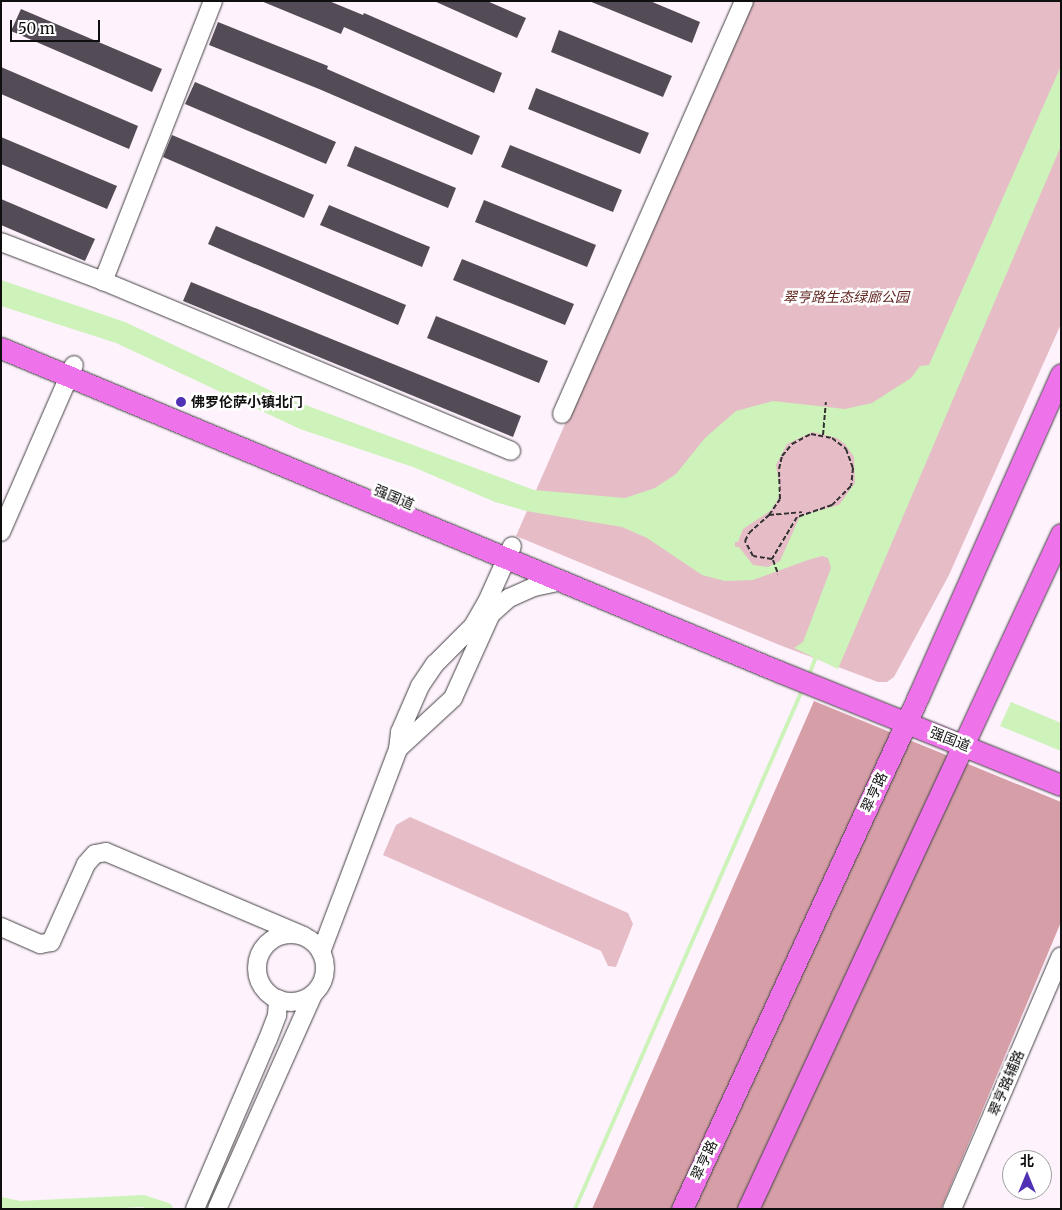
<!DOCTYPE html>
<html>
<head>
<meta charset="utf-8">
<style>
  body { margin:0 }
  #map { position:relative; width:1062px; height:1210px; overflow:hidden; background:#fef2fd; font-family:Merriweather,"Noto Sans SC",serif }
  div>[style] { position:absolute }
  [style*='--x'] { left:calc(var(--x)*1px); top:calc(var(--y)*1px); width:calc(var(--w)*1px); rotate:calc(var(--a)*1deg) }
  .green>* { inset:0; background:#e6bdc7 }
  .forest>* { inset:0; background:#d69ea7 }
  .water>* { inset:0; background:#cdf2ba }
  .stream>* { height:4px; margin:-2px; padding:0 2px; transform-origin:2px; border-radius:2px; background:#cdf2ba }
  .canal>* { height:12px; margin:-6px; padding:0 6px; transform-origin:6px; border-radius:6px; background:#cdf2ba }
  .building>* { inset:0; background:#534c57 }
  .path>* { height:2px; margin-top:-1px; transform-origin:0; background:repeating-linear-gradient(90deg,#313131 0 5px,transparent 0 7.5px) }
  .roads { filter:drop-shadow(0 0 1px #424242) drop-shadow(0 0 1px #424242) }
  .minor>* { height:18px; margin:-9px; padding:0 9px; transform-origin:9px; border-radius:9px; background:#fff }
  .minor>.ring { margin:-9px; padding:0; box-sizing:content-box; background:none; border:18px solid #fff; border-radius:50% }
  .major>* { height:21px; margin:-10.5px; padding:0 10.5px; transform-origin:10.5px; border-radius:10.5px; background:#ee72e9 }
  .dots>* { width:14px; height:14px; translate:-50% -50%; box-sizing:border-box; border:2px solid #fff; border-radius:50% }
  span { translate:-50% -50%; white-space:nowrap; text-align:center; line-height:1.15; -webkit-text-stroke:5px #fff; paint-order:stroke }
  .park-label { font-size:14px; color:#622823; font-style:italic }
  .poi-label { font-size:14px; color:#0f0f0f; font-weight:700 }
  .left { translate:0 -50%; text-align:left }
  .street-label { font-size:14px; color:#0f0f0f }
  .frame { position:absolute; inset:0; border:2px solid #0f0f0f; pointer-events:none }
  .north { position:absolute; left:1002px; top:1150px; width:50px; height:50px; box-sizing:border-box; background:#fff; border:1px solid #9f9f9f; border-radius:50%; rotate:0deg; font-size:14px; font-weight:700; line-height:20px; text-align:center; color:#0f0f0f }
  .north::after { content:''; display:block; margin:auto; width:18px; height:22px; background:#5031b5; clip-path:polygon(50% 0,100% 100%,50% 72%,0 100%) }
  .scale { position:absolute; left:10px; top:20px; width:90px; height:22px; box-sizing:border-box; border:2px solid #0f0f0f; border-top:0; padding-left:6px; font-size:15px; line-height:18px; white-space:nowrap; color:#0f0f0f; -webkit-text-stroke:4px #fff; paint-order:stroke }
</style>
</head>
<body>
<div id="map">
  <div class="green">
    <div style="clip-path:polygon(750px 1px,1061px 1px,1061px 324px,949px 575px,894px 677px,887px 682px,878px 682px,782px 646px,516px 536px)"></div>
    <div style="clip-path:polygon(410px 817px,628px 913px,633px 924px,616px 967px,608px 966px,601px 951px,383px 855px,396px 825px)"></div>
  </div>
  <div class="forest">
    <div style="clip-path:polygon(814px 701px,1061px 802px,1061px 922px,941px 1209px,592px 1209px)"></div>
  </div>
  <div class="water">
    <div style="clip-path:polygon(evenodd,1061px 66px,1061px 146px,838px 669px,794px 648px,803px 642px,831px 568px,828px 558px,822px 556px,808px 560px,753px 580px,725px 581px,702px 575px,647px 538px,622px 527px,526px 511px,495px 502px,413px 467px,300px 429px,116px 343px,1px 306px,1px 280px,125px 322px,284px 397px,534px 490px,625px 498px,655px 488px,676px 474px,705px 438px,736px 411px,773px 401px,845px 409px,872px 403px,911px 378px,920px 366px,929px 365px,1061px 66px,812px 432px,837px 438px,845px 444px,854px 457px,855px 483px,839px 505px,800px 516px,780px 561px,768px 567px,753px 565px,739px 547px,735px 547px,735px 542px,738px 542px,743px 529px,770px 511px,777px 501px,780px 491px,776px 465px,787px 444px,812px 432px)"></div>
    <div style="clip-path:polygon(1011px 702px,1061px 723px,1061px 751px,1000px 726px)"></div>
  </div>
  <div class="stream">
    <div style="--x:809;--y:675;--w:22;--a:-69"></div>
    <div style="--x:575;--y:1209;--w:569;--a:-66.36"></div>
  </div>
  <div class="canal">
    <div style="--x:1;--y:1203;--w:19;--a:12"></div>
    <div style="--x:20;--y:1207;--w:123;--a:-2.8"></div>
    <div style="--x:143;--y:1201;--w:25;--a:18"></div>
  </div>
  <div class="building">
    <div style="clip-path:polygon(261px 1px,329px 1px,363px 15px,364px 13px,502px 73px,494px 93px,344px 27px,341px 34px)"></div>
    <div style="clip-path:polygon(434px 1px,487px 1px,526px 18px,517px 38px)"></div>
    <div style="clip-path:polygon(589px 1px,650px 1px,700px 22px,692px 43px)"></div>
    <div style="clip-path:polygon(21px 9px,162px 69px,152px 92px,11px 31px)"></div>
    <div style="clip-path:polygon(218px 22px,328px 66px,327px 69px,480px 136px,472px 155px,319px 89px,209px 45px)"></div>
    <div style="clip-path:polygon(559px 30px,672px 76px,663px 97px,551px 52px)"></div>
    <div style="clip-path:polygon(1px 67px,138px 126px,129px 149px,1px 94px)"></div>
    <div style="clip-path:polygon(195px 82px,336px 142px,326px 164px,185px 104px)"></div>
    <div style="clip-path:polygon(536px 88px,649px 133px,640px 154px,528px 109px)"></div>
    <div style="clip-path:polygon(172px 135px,314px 195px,304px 218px,163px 157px)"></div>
    <div style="clip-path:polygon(1px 137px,117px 186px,107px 209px,1px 164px)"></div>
    <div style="clip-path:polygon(510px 145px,622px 190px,613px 212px,501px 167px)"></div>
    <div style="clip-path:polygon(355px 146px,456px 188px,448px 208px,347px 166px)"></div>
    <div style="clip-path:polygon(1px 199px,95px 239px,85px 261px,1px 225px)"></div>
    <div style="clip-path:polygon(484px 200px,596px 245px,587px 267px,475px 222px)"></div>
    <div style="clip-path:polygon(329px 205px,430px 247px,422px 267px,320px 225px)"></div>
    <div style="clip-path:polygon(216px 226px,406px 305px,398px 325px,208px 244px)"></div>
    <div style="clip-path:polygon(462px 259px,574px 304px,565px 325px,453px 280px)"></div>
    <div style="clip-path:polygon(191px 282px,521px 416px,513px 437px,183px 301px)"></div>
    <div style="clip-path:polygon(436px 316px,548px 361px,539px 383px,427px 338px)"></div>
  </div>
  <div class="path">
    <div style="--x:811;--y:434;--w:21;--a:11"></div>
    <div style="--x:832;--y:438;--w:18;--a:38"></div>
    <div style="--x:846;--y:449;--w:20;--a:70"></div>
    <div style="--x:853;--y:468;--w:18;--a:96"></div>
    <div style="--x:851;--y:486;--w:27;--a:135"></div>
    <div style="--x:832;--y:505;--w:37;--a:161"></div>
    <div style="--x:797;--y:517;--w:49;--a:120.8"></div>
    <div style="--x:772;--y:559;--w:19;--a:-171"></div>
    <div style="--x:753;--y:556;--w:17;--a:-118"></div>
    <div style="--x:745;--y:541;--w:9;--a:-63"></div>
    <div style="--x:749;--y:533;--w:27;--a:-42"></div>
    <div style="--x:769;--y:515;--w:19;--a:-55"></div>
    <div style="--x:780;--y:499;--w:30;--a:-92"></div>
    <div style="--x:779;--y:469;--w:13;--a:-77"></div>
    <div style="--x:782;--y:456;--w:16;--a:-50"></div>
    <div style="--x:792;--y:444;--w:21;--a:-28"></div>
    <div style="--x:823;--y:435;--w:33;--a:-85"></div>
    <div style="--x:769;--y:515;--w:33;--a:-5"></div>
    <div style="--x:773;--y:560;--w:15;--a:70"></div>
  </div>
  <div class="roads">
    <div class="minor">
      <div style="--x:213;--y:1;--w:301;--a:111.4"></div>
      <div style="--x:103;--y:281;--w:442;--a:22.6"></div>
      <div style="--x:1;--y:242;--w:109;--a:20.9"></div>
      <div style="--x:562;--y:414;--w:451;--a:-66.2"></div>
      <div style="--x:1;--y:532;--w:182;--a:-66.4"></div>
      <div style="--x:398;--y:749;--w:17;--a:-83"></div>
      <div style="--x:400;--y:732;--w:50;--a:-66.5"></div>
      <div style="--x:420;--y:686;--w:27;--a:-56"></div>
      <div style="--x:435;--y:664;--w:54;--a:-45"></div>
      <div style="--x:473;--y:626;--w:28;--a:-60"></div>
      <div style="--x:487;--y:602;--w:61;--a:-65.9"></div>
      <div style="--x:1;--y:927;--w:43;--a:23.6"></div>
      <div style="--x:40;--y:944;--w:11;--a:-10"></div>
      <div style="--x:51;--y:942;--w:85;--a:-65.8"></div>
      <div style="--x:86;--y:864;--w:13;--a:-48"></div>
      <div style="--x:95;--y:854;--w:11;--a:-10"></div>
      <div style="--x:106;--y:852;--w:215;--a:23"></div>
      <div class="ring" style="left:257px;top:934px;width:50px;height:50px"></div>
      <div style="--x:321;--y:952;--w:217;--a:-69.2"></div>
      <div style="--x:398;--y:749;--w:75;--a:-42.8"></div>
      <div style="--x:453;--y:698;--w:92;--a:-65.7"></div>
      <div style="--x:491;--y:614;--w:24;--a:-42"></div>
      <div style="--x:509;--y:598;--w:27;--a:-24"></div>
      <div style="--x:534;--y:587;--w:29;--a:-12"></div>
      <div style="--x:195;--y:1209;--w:185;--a:-66.8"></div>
      <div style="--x:268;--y:1039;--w:26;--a:-69"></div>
      <div style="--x:277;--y:1015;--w:16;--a:-86"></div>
      <div style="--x:217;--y:1209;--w:235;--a:-65.9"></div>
      <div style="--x:952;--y:1209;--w:275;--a:-66.7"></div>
    </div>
    <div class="major">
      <div style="--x:1;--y:348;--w:844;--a:22.58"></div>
      <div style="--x:780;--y:672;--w:303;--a:21.9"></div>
      <div style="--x:682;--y:1209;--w:564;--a:-65.25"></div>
      <div style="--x:918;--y:697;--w:353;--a:-66.1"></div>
      <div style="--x:748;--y:1209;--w:744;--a:-65.12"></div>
    </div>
  </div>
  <div class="dots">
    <div style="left:181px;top:402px;background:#5031b5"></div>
  </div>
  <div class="park-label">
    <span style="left:846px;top:297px">翠亨路生态绿廊公园</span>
  </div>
  <div class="poi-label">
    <span class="left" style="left:191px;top:402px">佛罗伦萨小镇北门</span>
  </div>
  <div class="street-label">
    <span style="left:394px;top:497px;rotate:23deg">强国道</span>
    <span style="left:950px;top:739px;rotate:22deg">强国道</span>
    <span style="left:874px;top:792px;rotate:-65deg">翠亨路</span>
    <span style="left:1006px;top:1083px;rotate:-67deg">翠亨路辅路</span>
    <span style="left:704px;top:1160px;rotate:-65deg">翠亨路</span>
  </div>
  <div class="frame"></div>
  <div class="north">北</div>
  <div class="scale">50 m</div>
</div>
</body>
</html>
